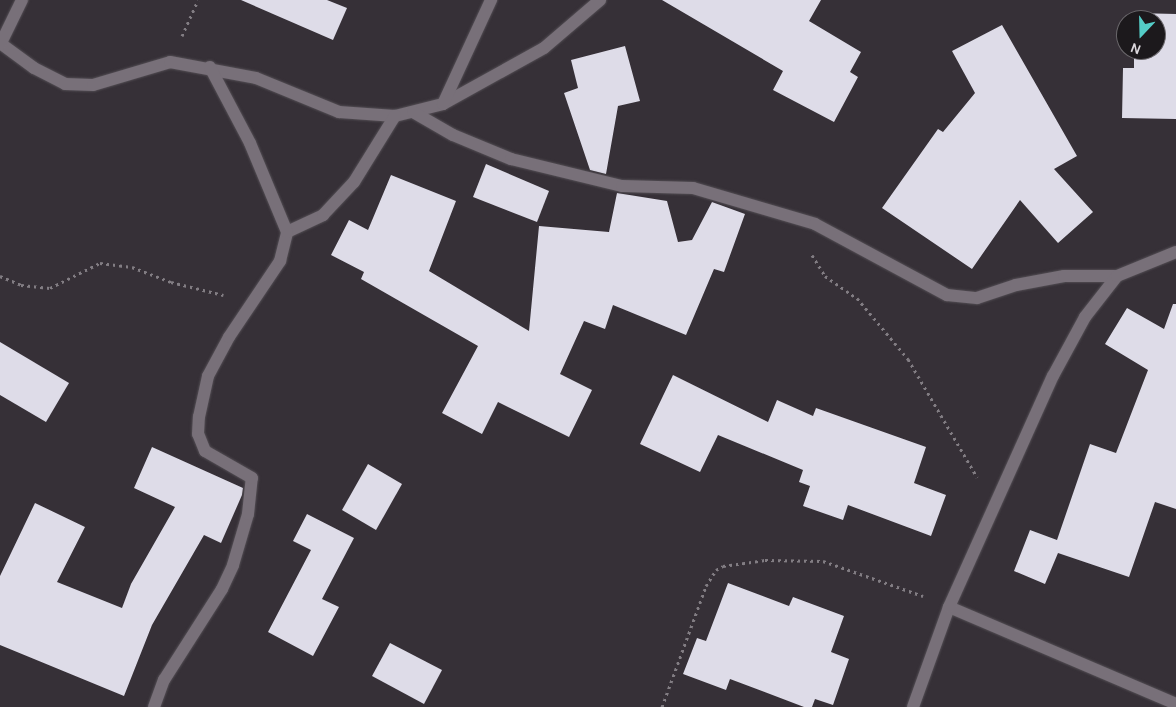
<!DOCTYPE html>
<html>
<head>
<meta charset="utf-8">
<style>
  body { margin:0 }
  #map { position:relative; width:1176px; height:707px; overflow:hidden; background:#363037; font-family:Karla,sans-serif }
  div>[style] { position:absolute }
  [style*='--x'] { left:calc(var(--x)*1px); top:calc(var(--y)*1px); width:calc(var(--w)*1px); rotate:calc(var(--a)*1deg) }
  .building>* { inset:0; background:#dedce8 }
  .path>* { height:3px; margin-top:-1.5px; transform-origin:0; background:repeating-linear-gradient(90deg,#827d83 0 2.5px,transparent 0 6.5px) }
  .roads { filter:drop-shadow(0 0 1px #534e54) drop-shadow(0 0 1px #534e54) }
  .minor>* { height:12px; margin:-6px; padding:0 6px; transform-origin:6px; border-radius:6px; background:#787079 }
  span { translate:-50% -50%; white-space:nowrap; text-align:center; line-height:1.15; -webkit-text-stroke:5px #1c191c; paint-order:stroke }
  .north { position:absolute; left:1116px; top:10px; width:50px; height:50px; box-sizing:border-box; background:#1c191c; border:1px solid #69666a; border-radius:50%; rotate:201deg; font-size:14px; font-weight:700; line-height:20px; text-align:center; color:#ddd9de }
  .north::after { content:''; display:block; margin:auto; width:18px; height:22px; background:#54cdc7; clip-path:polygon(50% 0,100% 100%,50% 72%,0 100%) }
</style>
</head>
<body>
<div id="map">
  <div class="building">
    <div style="clip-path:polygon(241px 0,327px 0,347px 8px,333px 40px)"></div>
    <div style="clip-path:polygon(662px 0,821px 0,809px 21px,861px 52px,850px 72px,858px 77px,834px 122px,773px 90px,783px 71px)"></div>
    <div style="clip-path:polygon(1135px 13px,1176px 14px,1176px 119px,1122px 118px,1123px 68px,1134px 68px,1134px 50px,1156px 50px,1156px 20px,1135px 20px)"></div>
    <div style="clip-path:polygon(1002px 25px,1077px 156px,1054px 169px,1093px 212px,1058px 243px,1020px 200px,972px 269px,882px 208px,938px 129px,943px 132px,975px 93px,952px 51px)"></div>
    <div style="clip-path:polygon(625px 46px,640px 101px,618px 106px,606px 174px,590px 170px,564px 93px,578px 88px,571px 60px)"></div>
    <div style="clip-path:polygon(486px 164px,549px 191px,537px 222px,473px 197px)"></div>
    <div style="clip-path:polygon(391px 175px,456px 201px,429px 271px,529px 331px,539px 226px,609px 232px,617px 193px,667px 201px,678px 242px,692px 240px,712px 202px,745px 214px,724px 272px,714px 269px,686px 335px,613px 305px,605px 329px,584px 321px,560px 374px,592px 390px,569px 437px,498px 402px,482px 434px,442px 413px,478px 346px,361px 279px,364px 272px,331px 255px,349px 220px,368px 230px)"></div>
    <div style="clip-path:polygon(1173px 304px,1176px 304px,1176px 509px,1155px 502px,1129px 577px,1058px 553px,1045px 584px,1014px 571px,1030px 530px,1057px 540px,1090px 444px,1116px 453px,1148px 370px,1105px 344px,1127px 308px,1164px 329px)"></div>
    <div style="clip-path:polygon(0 342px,69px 383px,46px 422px,0 395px)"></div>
    <div style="clip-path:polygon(673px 375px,768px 422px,777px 400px,813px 416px,816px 408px,926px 447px,914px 483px,946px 495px,931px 536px,848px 505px,843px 520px,803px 506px,810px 486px,799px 482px,803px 470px,718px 435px,700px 472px,640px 444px)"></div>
    <div style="clip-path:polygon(152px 447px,243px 488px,242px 495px,221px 543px,204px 535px,152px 625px,124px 696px,0 645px,0 576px,35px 503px,85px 527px,57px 582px,122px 608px,131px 584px,175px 507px,134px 488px)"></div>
    <div style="clip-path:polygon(368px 464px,402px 484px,376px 530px,342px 510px)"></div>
    <div style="clip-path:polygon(307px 514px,354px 538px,322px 599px,339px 607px,313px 656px,268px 632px,311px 550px,293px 541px)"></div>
    <div style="clip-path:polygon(728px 583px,789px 606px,793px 597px,844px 616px,831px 652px,849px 659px,833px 705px,815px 699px,812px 707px,804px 707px,730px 679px,726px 690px,683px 674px,697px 638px,706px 641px)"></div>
    <div style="clip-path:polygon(390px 643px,442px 670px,424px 704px,372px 676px)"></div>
  </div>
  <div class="path">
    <div style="--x:182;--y:36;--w:39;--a:-66"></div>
    <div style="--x:812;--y:255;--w:25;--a:58"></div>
    <div style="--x:825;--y:276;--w:39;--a:35"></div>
    <div style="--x:857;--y:298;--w:80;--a:50.1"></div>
    <div style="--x:908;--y:359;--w:137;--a:59.7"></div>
    <div style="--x:0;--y:276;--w:23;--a:23"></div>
    <div style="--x:21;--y:285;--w:29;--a:6"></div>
    <div style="--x:50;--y:288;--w:56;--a:-26.6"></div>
    <div style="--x:100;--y:263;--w:32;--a:7"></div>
    <div style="--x:132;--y:267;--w:42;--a:21"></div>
    <div style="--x:171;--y:282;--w:54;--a:14"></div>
    <div style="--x:662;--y:707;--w:129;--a:-70"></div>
    <div style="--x:706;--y:586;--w:19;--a:-58"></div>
    <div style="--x:716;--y:570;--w:8;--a:-30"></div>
    <div style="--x:723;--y:566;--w:42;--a:-8.1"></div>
    <div style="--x:765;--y:560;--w:58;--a:1"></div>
    <div style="--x:823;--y:561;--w:106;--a:19.3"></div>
  </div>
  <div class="roads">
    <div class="minor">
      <div style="--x:0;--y:43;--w:42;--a:36.3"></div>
      <div style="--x:34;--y:68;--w:35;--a:27"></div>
      <div style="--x:65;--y:84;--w:28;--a:2"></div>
      <div style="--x:93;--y:85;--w:80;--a:-16.6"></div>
      <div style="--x:170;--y:62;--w:87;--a:10.5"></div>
      <div style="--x:256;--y:78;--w:90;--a:22.3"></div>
      <div style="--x:339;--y:112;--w:56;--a:4.1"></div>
      <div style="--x:395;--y:116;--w:49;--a:-14"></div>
      <div style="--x:443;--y:104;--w:115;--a:-29"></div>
      <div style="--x:544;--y:48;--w:74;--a:-40.6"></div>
      <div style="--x:1;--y:43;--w:48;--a:-64"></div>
      <div style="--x:443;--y:104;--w:115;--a:-65.2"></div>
      <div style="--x:413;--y:112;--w:46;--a:29.9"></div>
      <div style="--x:453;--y:135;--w:63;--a:22.5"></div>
      <div style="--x:511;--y:159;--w:114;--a:13.7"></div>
      <div style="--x:622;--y:186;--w:71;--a:1.6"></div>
      <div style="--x:693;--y:188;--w:127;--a:16.4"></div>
      <div style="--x:815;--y:224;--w:150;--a:28.3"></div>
      <div style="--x:947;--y:295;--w:30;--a:6"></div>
      <div style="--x:977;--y:298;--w:41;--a:-18.4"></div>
      <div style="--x:1016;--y:285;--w:49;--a:-10.6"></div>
      <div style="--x:1064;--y:276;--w:53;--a:0"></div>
      <div style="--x:287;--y:232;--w:40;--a:-25"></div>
      <div style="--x:323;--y:215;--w:45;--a:-46.8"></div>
      <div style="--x:354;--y:182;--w:78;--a:-58.2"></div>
      <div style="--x:949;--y:607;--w:247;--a:23.1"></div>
      <div style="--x:154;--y:707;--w:29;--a:-70"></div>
      <div style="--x:164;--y:680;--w:108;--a:-57.5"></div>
      <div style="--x:222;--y:589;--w:26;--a:-65"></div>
      <div style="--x:233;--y:565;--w:53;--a:-73.6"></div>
      <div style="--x:248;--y:514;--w:36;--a:-84"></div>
      <div style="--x:252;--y:478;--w:54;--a:-150.1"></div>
      <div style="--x:205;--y:451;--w:18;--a:-112"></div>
      <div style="--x:198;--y:434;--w:17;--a:-87"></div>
      <div style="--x:199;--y:417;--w:42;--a:-77.6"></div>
      <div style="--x:208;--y:376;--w:44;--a:-61.7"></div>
      <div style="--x:229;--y:337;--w:92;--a:-56.1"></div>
      <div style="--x:280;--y:261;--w:30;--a:-76"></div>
      <div style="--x:287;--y:232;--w:96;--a:-112.6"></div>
      <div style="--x:250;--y:143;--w:86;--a:-117.8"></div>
      <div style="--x:913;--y:707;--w:106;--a:-70.2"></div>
      <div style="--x:949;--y:607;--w:253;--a:-65.8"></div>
      <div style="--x:1053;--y:376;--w:67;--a:-61.5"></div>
      <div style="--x:1085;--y:317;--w:52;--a:-52"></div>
      <div style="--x:1117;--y:276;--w:64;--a:-22.1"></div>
    </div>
  </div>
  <div class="north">N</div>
</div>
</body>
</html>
